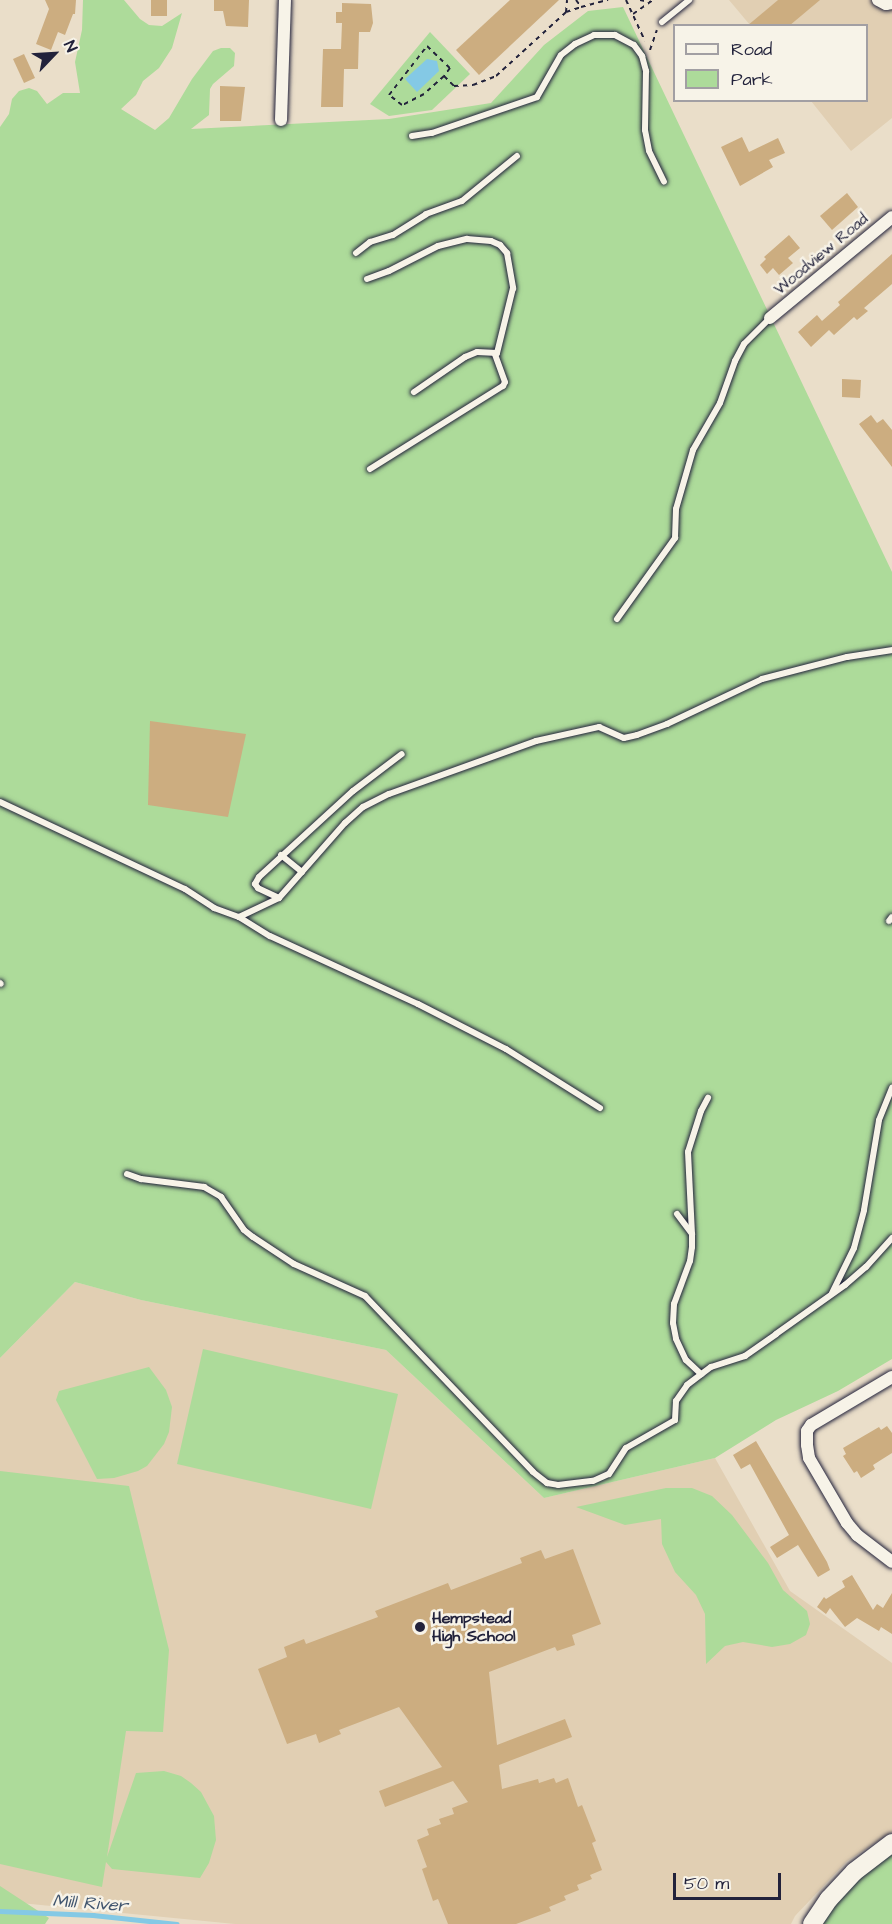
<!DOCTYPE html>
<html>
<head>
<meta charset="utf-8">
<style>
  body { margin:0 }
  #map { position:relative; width:892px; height:1924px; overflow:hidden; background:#eadec9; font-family:"Architects Daughter",sans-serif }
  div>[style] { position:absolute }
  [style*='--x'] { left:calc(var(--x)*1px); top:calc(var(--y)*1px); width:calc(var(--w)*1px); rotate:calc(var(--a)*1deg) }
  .built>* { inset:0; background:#e1cfb3 }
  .green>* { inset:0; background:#addb9a }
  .water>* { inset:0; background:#84c9e5 }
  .stream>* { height:4.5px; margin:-2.25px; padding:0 2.25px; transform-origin:2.25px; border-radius:2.25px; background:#84c9e5 }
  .building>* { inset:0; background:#ccad80 }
  .path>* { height:2px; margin-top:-1px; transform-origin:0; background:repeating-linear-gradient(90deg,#22223b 0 4.5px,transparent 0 9px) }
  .roads { filter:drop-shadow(0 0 2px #22223b) drop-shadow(0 0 2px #22223b) }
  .lane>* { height:6px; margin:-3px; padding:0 3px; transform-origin:3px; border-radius:3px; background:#f7f3e8 }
  .street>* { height:12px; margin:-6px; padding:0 6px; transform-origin:6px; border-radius:6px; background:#f7f3e8 }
  .secondary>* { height:18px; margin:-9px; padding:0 9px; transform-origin:9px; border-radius:9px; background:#f7f3e8 }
  .dots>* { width:16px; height:16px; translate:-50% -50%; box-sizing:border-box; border:3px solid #f7f3e8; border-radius:50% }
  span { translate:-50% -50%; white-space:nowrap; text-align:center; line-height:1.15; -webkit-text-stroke:5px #f7f3e8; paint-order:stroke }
  .street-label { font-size:16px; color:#22223b }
  .poi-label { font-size:16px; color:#22223b; font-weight:700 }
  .left { translate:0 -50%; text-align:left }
  .water-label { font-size:18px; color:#3f546e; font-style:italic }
  .legend { position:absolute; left:673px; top:24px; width:195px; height:78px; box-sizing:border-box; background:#f7f3e8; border:2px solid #a29fa3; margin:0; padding:8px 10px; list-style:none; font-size:18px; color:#22223b }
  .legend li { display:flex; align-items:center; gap:12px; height:30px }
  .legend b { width:30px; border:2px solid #a29fa3 }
  .north { position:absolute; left:24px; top:24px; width:60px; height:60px; -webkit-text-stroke:4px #f7f3e8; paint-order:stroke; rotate:65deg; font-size:16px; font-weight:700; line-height:24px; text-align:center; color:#22223b }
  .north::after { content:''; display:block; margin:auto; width:21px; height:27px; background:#22223b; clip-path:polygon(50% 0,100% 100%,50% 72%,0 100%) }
  .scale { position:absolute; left:673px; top:1873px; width:108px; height:27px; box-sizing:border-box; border:3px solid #22223b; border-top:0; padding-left:8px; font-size:18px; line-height:21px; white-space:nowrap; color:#22223b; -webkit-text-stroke:4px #f7f3e8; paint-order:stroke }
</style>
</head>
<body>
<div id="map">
  <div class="built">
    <div style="clip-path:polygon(729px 0,892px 0,892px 118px,851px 151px,811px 101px,866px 100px,866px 26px,750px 25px)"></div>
    <div style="clip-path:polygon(75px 1282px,141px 1300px,386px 1350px,544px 1498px,715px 1458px,790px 1591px,892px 1663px,892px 1832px,847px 1861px,795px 1916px,791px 1924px,235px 1924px,0 1901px,0 1358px)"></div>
  </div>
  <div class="green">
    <div style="clip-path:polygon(83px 0,124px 0,140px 19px,149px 25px,162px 26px,182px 13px,172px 48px,159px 68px,143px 81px,136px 95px,121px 109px,155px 130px,169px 118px,192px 79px,213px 51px,221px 48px,230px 48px,235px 53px,234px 66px,213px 84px,210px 89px,209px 115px,191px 129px,389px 119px,491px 103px,544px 45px,588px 11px,623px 7px,892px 572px,892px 1359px,838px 1391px,776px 1420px,715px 1458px,544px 1498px,386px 1350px,141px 1300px,75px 1282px,0 1358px,0 127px,9px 114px,12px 99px,19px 91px,29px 88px,37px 91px,47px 104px,63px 93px,80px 93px,75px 62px,82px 30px)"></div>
    <div style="clip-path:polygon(430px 32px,470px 74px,432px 110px,389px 116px,370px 104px)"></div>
    <div style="clip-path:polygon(203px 1349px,398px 1394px,371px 1509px,177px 1464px)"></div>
    <div style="clip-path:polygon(149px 1367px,166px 1390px,172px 1407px,169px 1432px,164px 1444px,147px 1466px,138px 1471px,114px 1478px,97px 1479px,56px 1400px,59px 1391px)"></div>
    <div style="clip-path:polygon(0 1471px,129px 1486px,169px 1650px,163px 1732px,126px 1731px,107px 1857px,136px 1773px,164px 1771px,181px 1776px,191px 1783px,201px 1792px,214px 1816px,216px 1840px,209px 1863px,200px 1878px,112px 1869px,106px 1862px,102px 1887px,0 1864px)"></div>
    <div style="clip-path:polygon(666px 1488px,692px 1488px,712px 1496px,732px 1515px,768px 1563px,783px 1590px,807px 1611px,810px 1624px,806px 1635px,790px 1644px,772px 1647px,743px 1642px,725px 1646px,706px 1664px,705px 1614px,696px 1595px,675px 1572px,662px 1544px,661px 1519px,625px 1525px,576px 1507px)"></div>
    <div style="clip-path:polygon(892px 1851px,892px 1924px,818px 1924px,848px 1885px)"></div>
    <div style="clip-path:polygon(0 1886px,49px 1918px,45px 1924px,0 1924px)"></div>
  </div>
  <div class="water">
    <div style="clip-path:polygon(427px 59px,437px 61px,439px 71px,417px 92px,405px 79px)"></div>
  </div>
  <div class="stream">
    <div style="--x:0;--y:1911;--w:93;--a:2.5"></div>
    <div style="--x:93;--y:1915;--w:84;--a:6.1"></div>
  </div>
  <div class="building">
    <div style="clip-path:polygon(45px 0,76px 0,75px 14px,73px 14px,65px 35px,58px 32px,51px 50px,36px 44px,49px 9px)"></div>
    <div style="clip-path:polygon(151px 0,167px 0,167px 16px,151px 16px)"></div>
    <div style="clip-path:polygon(214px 0,249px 0,248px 27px,226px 26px,223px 11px,214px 11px)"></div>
    <div style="clip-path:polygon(510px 0,559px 0,479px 75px,456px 50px)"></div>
    <div style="clip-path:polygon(778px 0,820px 0,789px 26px,747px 26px)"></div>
    <div style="clip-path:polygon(342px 3px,371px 4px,373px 23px,370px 32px,359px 32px,358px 69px,344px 69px,343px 107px,321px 107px,323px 49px,341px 49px,342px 23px,336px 23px,336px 12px,342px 12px)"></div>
    <div style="clip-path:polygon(24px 54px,35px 78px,24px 83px,13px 59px)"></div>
    <div style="clip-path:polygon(220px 86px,245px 87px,241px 121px,220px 121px)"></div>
    <div style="clip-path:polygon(742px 137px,749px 152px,778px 138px,785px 153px,769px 160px,773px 167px,740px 186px,721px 147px)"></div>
    <div style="clip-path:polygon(847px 193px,858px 207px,832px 230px,820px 216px)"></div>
    <div style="clip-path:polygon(789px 235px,800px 248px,788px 258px,793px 263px,779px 275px,773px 268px,767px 274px,760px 265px,766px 259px,764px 257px)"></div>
    <div style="clip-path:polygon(892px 254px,892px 284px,864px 308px,868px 311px,857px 320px,854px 317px,834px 335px,829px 330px,811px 347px,798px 332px,817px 315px,822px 321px,840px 305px,838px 302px)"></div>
    <div style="clip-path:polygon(842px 379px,861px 380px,860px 398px,842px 397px)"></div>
    <div style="clip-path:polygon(871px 415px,877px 423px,883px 419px,892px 430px,892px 467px,859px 424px)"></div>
    <div style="clip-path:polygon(150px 721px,246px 734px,228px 817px,148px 805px)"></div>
    <div style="clip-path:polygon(887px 1426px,892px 1433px,892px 1453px,873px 1465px,875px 1469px,861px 1478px,857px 1471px,854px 1473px,843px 1456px,846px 1454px,843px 1448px,879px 1427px,881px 1430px)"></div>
    <div style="clip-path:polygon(756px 1441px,827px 1562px,830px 1570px,818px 1577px,798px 1545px,777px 1558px,770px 1547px,789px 1535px,750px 1464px,741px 1469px,733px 1455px)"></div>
    <div style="clip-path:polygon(573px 1549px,601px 1624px,572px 1635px,575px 1645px,557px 1651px,555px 1647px,489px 1672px,497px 1745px,565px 1719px,572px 1737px,499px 1765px,502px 1789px,538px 1779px,539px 1783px,554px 1778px,556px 1783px,568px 1778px,578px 1807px,582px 1805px,596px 1841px,592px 1843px,602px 1870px,590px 1875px,592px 1879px,577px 1885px,579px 1890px,564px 1896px,566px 1900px,549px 1907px,551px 1911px,516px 1924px,448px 1924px,438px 1899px,433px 1901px,422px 1869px,427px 1867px,417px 1840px,429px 1835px,427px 1829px,441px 1824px,439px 1819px,454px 1814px,452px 1808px,468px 1802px,453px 1781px,385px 1807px,379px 1791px,442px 1767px,399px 1707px,339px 1730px,341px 1734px,319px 1743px,316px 1734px,287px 1744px,258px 1669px,287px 1657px,284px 1647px,304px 1639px,306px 1644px,378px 1617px,375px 1611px,448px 1583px,451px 1590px,522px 1563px,520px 1558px,541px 1550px,545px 1559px)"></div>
    <div style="clip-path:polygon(852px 1575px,873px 1610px,877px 1604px,883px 1608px,892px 1593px,892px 1634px,881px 1627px,879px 1631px,857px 1618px,845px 1627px,830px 1608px,826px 1614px,817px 1607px,824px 1597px,826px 1599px,845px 1587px,842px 1581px)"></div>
  </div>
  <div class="path">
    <div style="--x:576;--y:0;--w:9;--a:54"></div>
    <div style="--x:581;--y:7;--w:28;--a:-15"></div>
    <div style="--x:626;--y:0;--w:45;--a:65.1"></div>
    <div style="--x:640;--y:0;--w:10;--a:11"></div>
    <div style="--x:566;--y:12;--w:12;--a:-85"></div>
    <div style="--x:633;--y:14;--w:24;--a:-35"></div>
    <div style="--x:650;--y:50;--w:21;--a:-71"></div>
    <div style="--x:444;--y:76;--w:27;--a:138"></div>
    <div style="--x:424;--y:94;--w:25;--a:153"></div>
    <div style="--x:402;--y:105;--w:16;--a:-142"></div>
    <div style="--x:389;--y:95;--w:62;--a:-52.2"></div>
    <div style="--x:427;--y:46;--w:32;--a:44"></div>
    <div style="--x:450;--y:68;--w:10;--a:127"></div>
    <div style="--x:444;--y:76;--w:14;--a:45"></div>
    <div style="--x:454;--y:86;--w:19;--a:-3"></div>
    <div style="--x:473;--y:85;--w:25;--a:-21"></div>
    <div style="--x:496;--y:76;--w:95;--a:-42.4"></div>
    <div style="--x:566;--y:12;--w:16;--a:-18"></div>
  </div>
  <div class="roads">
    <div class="lane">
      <div style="--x:662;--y:22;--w:35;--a:-39"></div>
      <div style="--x:412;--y:136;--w:20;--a:-9"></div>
      <div style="--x:432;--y:133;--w:111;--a:-18.9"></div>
      <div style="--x:537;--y:97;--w:48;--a:-60.3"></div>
      <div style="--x:561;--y:55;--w:18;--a:-38"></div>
      <div style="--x:575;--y:44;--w:21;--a:-25"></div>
      <div style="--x:594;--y:35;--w:21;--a:0"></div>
      <div style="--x:615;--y:35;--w:21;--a:28"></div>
      <div style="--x:634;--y:45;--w:14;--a:54"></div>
      <div style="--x:642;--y:56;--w:16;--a:75"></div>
      <div style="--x:646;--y:71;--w:59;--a:91"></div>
      <div style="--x:645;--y:130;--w:21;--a:79"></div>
      <div style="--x:649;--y:151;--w:34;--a:64"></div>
      <div style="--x:356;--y:253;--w:18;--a:-38"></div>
      <div style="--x:370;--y:242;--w:24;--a:-17"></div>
      <div style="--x:393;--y:235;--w:39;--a:-32"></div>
      <div style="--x:426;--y:214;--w:38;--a:-20"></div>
      <div style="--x:462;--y:201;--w:71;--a:-39.3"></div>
      <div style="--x:367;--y:279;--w:23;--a:-20"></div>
      <div style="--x:389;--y:271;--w:55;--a:-27"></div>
      <div style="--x:438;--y:246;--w:30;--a:-14"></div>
      <div style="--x:467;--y:239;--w:24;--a:5"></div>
      <div style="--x:491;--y:241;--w:10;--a:24"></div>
      <div style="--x:500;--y:245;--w:11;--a:49"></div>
      <div style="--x:507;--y:253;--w:36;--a:80"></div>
      <div style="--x:513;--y:288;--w:67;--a:103.8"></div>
      <div style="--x:497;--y:353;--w:20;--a:-177"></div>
      <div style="--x:477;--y:352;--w:13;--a:157"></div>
      <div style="--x:465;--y:357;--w:62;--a:145.5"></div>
      <div style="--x:370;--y:469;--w:157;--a:-32"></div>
      <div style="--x:503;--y:386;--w:4;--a:-63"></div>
      <div style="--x:505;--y:382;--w:30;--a:-110"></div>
      <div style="--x:617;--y:619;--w:100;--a:-54.4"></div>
      <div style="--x:675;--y:538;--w:29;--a:-88"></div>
      <div style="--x:676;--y:509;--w:61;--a:-73.9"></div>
      <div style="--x:693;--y:450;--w:54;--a:-60.1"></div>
      <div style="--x:720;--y:403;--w:45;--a:-70.3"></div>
      <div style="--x:735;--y:361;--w:19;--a:-62"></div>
      <div style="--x:744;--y:344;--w:37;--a:-45"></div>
      <div style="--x:0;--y:802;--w:204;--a:25.2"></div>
      <div style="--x:185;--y:889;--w:35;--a:33"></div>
      <div style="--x:214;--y:908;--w:27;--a:20"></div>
      <div style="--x:239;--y:917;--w:36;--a:32"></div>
      <div style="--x:270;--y:936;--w:163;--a:24.7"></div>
      <div style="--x:418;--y:1004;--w:99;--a:27.1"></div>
      <div style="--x:506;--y:1049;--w:111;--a:32.1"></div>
      <div style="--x:281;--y:855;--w:27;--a:39"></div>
      <div style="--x:279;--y:898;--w:23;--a:-155"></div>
      <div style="--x:258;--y:888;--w:5;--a:-127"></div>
      <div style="--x:255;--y:884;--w:8;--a:-60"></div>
      <div style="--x:259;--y:877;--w:127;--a:-42.5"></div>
      <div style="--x:353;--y:791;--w:61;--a:-37.1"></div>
      <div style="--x:239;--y:917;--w:44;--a:-25.4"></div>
      <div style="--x:279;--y:898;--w:100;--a:-48.7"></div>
      <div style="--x:345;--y:823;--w:24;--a:-42"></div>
      <div style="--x:363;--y:807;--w:29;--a:-27"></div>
      <div style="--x:389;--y:794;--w:156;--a:-19.8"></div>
      <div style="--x:536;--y:741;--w:65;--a:-12.5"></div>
      <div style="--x:599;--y:727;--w:27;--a:24"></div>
      <div style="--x:624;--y:738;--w:13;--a:-13"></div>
      <div style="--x:637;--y:735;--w:32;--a:-20"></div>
      <div style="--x:667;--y:724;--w:105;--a:-25.3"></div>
      <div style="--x:762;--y:679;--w:88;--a:-14.5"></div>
      <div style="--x:847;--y:657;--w:46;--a:-8.8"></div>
      <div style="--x:889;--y:921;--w:5;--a:-53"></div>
      <div style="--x:0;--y:983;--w:1;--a:45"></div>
      <div style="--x:127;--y:1174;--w:15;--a:20"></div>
      <div style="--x:141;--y:1179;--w:64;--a:7.2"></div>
      <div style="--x:204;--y:1187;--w:20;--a:30"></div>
      <div style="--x:221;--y:1197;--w:40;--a:55.1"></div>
      <div style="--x:244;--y:1230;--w:11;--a:38"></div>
      <div style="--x:253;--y:1237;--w:49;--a:33.4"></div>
      <div style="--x:294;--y:1264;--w:78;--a:24.3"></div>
      <div style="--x:365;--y:1296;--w:243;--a:46.3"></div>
      <div style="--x:533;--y:1472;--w:18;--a:38"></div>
      <div style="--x:547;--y:1483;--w:11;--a:10"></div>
      <div style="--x:558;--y:1485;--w:35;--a:-7"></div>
      <div style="--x:593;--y:1481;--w:17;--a:-24"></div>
      <div style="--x:609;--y:1474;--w:31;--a:-57"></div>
      <div style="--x:626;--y:1448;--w:56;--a:-29.7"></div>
      <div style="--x:675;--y:1420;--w:19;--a:-87"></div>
      <div style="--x:676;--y:1401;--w:19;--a:-55"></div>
      <div style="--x:687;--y:1385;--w:30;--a:-37"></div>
      <div style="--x:711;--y:1367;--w:36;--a:-18"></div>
      <div style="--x:745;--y:1356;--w:38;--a:-35"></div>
      <div style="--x:776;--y:1334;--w:85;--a:-35.4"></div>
      <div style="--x:845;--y:1285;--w:28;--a:-41"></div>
      <div style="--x:866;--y:1267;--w:39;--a:-48"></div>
      <div style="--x:677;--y:1214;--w:25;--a:53"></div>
      <div style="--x:692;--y:1234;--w:13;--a:90"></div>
      <div style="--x:692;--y:1247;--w:14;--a:98"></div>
      <div style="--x:690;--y:1261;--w:46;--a:110.4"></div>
      <div style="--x:674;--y:1304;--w:19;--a:93"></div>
      <div style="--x:673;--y:1323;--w:16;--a:79"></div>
      <div style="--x:676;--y:1339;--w:23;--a:65"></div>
      <div style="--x:686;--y:1360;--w:21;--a:43"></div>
      <div style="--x:692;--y:1234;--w:82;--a:-92.8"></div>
      <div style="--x:688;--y:1152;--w:43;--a:-72.4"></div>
      <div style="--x:701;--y:1111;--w:15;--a:-62"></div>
      <div style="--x:832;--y:1293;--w:50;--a:-63.9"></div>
      <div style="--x:854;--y:1248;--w:39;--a:-75"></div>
      <div style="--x:864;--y:1210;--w:91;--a:-80.5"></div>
      <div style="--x:879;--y:1120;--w:35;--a:-68"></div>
    </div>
    <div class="street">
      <div style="--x:878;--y:0;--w:9;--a:27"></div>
      <div style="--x:886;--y:4;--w:6;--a:-9"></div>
      <div style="--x:281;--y:120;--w:120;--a:-88.1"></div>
      <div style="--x:770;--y:318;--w:158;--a:-39.6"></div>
      <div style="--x:892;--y:1377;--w:94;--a:149.3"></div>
      <div style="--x:811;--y:1425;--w:7;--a:124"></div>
      <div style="--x:807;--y:1431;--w:14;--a:90"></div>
      <div style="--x:807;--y:1445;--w:13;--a:81"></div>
      <div style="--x:809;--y:1458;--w:75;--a:59.7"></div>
      <div style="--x:847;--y:1523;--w:16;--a:50"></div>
      <div style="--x:857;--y:1535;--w:44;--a:37.6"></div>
    </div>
    <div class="secondary">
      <div style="--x:812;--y:1924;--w:30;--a:-56"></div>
      <div style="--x:829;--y:1899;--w:37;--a:-47"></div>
      <div style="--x:854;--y:1872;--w:48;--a:-37.3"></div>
    </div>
  </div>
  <div class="dots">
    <div style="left:420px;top:1627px;background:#22223b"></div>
  </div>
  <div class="street-label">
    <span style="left:821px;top:254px;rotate:-40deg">Woodview Road</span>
  </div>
  <div class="poi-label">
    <span class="left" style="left:432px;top:1627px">Hempstead<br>High School</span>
  </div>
  <div class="water-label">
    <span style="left:90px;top:1904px;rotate:4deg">Mill River</span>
  </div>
  <ul class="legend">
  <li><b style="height:8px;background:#f7f3e8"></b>Road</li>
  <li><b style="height:16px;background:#addb9a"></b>Park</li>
  </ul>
  <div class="north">N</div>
  <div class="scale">50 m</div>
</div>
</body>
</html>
